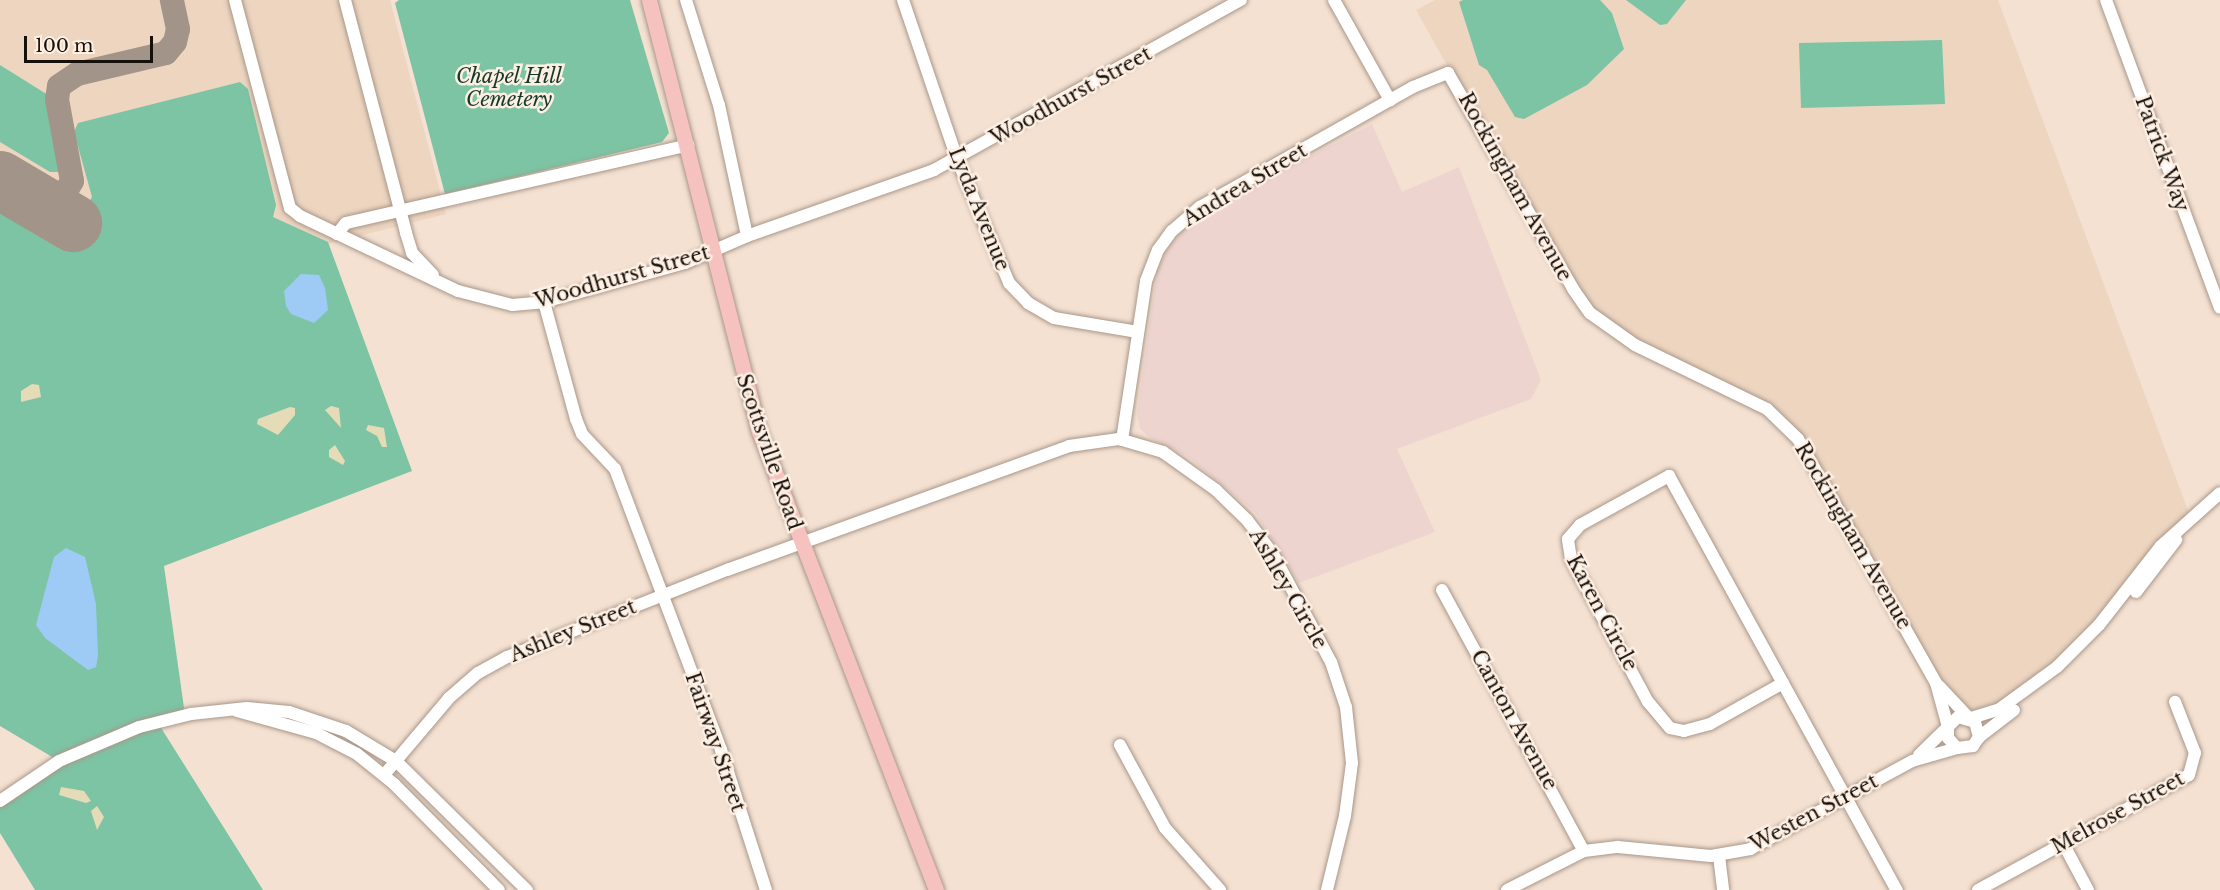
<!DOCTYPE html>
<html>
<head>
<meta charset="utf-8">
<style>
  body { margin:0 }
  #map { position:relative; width:2220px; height:890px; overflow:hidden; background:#f4e1d2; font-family:"Libre Baskerville",serif }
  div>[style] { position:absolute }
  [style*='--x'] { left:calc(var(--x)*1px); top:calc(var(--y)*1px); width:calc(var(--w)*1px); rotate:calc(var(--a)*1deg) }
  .built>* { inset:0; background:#edd5c0 }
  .medical>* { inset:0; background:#eed4cf }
  .green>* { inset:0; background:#7cc4a4 }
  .sand>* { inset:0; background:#e5dbb6 }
  .water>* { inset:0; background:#9dcbf6 }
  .taxiway>* { height:24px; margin:-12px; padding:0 12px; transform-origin:12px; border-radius:12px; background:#a39489 }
  .runway>* { height:58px; margin:-29px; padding:0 29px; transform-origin:29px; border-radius:29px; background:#a39489 }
  .roads { filter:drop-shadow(0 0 2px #a99789) drop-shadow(0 0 2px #a99789) }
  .minor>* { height:12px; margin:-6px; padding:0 6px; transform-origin:6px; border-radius:6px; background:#fff }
  .major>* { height:15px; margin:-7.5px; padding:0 7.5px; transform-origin:7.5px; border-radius:7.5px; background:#f6c2bf }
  span { translate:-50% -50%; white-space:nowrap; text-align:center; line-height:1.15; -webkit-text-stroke:5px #feefe3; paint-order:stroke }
  .park-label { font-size:20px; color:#153a2b; font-style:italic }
  .street-label { font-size:20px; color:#16100a }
  .scale { position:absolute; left:24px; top:36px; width:129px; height:27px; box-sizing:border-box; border:3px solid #16100a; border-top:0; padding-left:8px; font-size:18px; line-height:21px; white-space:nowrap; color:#16100a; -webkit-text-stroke:4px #feefe3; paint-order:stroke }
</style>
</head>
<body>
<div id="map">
  <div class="built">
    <div style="clip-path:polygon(0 0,390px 0,446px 214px,0 327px)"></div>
    <div style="clip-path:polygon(1435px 0,1998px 0,2189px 513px,2053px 669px,1985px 714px,1972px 715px,1950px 694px,1778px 417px,1601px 322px,1541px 234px,1416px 10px)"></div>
  </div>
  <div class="medical">
    <div style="clip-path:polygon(1372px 124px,1402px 192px,1459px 167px,1541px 380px,1531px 399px,1397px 449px,1435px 532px,1299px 583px,1255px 512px,1187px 456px,1150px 438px,1140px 429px,1137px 414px,1151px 313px,1158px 269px,1167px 249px,1187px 225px,1213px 207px)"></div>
  </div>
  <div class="green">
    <div style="clip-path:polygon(399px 0,630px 0,669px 133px,662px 142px,445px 194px,395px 3px)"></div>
    <div style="clip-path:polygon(1463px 0,1600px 0,1612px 13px,1624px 49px,1587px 85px,1524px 119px,1515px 117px,1487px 70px,1479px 65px,1459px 2px)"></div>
    <div style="clip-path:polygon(1626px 0,1686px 0,1667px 24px,1660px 25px)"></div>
    <div style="clip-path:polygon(1942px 40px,1945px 104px,1801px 108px,1799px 43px)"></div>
    <div style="clip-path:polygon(0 65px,48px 95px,63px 167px,58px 172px,50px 172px,0 142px)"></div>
    <div style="clip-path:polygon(240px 82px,248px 89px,276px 205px,273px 217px,328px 242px,412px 471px,164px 566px,185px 715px,158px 723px,263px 890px,35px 890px,0 833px,0 802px,59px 761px,0 726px,0 213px,60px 249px,92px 197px,74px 132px,78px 123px)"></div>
  </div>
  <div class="sand">
    <div style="clip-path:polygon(32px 384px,39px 385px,41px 397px,21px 402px,21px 391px)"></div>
    <div style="clip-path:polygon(331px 406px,339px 408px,341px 428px,325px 410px)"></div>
    <div style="clip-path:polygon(290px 407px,295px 408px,295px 415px,278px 435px,257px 424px,258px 419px)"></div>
    <div style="clip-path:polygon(368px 425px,384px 428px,387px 447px,382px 447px,377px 436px,366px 430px)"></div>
    <div style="clip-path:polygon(335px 445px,345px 461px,343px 465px,329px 457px,329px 450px)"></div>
    <div style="clip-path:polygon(61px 787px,84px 791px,91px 801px,86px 803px,59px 795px)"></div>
    <div style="clip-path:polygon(97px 806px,104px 817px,97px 830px,91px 811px)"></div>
  </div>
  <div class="water">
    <div style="clip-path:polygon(301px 274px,319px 275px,325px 288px,328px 310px,314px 323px,291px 314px,286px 306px,284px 291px)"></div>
    <div style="clip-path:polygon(66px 548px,85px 557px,96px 604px,98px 656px,96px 667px,88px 670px,45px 638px,36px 625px,54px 557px)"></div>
  </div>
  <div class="taxiway">
    <div style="--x:26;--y:195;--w:18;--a:19"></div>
    <div style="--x:43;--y:201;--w:12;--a:-9"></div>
    <div style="--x:55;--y:199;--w:12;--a:-31"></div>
    <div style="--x:65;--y:193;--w:14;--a:-60"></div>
    <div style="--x:72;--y:181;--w:83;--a:-100.4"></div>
    <div style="--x:57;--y:99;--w:13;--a:-81"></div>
    <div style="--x:59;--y:86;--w:22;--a:-34"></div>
    <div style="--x:77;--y:74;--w:91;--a:-13.3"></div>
    <div style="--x:166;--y:53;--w:14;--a:-51"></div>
    <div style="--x:175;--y:42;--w:13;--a:-77"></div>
    <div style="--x:178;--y:29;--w:30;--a:-102"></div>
  </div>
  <div class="runway">
    <div style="--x:0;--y:180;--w:85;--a:30.5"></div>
  </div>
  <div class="roads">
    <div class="minor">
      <div style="--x:235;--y:0;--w:215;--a:75.2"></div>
      <div style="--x:290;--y:208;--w:13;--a:39"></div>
      <div style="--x:300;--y:216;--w:175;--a:25.4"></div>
      <div style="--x:458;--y:291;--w:56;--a:14.5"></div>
      <div style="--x:512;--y:305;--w:32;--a:-5"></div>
      <div style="--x:544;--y:302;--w:146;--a:-15.5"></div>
      <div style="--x:685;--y:263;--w:68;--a:-23.5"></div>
      <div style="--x:747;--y:236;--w:198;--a:-19.4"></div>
      <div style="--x:934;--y:170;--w:351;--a:-29"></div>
      <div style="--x:345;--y:0;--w:241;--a:75.3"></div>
      <div style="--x:406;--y:233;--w:21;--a:73"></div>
      <div style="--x:412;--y:253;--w:30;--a:46"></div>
      <div style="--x:686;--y:0;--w:110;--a:72.6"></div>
      <div style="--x:719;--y:105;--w:134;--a:77.9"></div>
      <div style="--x:903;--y:0;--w:168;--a:71.2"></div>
      <div style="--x:957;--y:159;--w:134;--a:67.2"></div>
      <div style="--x:1009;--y:283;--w:28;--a:46"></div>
      <div style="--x:1028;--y:303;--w:30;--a:30"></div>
      <div style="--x:1054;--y:318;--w:85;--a:9.5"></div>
      <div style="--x:1334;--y:0;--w:115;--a:60.8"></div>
      <div style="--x:2106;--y:0;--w:328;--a:69.7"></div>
      <div style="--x:337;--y:234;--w:14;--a:-51"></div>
      <div style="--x:346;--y:223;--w:351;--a:-12.8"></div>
      <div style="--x:544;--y:302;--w:121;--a:74.7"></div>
      <div style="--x:576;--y:419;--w:16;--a:68"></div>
      <div style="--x:582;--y:434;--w:48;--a:46.7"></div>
      <div style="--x:615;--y:469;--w:300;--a:69.3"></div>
      <div style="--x:721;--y:750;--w:147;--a:72.2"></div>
      <div style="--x:1122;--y:440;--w:161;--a:-81.4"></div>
      <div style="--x:1146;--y:281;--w:33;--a:-69"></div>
      <div style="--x:1158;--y:250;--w:24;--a:-54"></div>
      <div style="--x:1172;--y:231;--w:37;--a:-41"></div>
      <div style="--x:1200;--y:207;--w:244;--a:-29.4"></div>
      <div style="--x:1413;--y:87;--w:38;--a:-22"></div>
      <div style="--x:1448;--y:73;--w:250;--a:59.9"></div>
      <div style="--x:1573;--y:289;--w:29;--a:55"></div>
      <div style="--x:1590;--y:313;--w:55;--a:35.4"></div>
      <div style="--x:1635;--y:345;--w:147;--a:25.9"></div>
      <div style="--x:1767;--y:409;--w:43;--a:44.1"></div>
      <div style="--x:1798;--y:439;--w:280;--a:60.5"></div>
      <div style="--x:1936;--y:683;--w:46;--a:74.7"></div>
      <div style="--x:1442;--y:590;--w:297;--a:61.5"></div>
      <div style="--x:2136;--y:592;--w:66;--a:-52.4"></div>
      <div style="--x:1783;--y:683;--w:84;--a:150.7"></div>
      <div style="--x:1710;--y:724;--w:27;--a:165"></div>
      <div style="--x:1684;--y:731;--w:14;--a:-168"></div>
      <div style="--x:1670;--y:728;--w:34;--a:-130"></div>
      <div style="--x:1648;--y:702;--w:162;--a:-118.3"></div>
      <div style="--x:1571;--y:559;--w:20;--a:-99"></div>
      <div style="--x:1568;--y:539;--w:18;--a:-49"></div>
      <div style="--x:1580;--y:525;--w:102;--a:-28.8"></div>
      <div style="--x:1669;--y:476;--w:473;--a:61.2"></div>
      <div style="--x:1939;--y:686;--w:42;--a:46.9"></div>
      <div style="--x:237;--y:711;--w:82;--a:15.6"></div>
      <div style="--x:316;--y:733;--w:46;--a:27.1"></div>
      <div style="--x:357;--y:754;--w:48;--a:39"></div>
      <div style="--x:394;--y:784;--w:149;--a:45.3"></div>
      <div style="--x:1971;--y:718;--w:28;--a:-17"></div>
      <div style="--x:1998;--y:710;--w:73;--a:-36.1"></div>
      <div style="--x:2057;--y:667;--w:59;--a:-45"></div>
      <div style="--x:2099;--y:625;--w:100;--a:-51.9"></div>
      <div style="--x:2161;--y:546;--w:79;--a:-41.9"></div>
      <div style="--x:1979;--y:737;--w:44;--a:-37.6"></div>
      <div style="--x:1120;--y:745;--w:94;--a:61.5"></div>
      <div style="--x:1165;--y:828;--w:83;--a:48.4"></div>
      <div style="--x:1919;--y:755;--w:54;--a:-44.3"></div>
      <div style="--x:1958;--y:717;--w:18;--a:16"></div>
      <div style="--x:1975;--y:722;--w:16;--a:75"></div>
      <div style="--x:1979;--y:737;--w:11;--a:124"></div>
      <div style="--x:1973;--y:746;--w:16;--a:173"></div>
      <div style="--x:1957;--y:748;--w:13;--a:-132"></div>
      <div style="--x:1948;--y:738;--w:9;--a:-90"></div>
      <div style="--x:384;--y:775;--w:101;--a:-49.8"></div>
      <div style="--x:449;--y:698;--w:38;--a:-41"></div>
      <div style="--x:478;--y:673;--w:33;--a:-29"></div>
      <div style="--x:507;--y:657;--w:237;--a:-21.6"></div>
      <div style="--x:727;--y:570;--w:364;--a:-19.9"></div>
      <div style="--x:1069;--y:446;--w:50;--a:-8"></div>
      <div style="--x:1119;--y:439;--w:46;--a:16.5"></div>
      <div style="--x:1163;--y:452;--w:65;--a:35.6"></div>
      <div style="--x:1216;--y:490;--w:43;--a:44.1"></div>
      <div style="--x:1247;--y:520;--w:43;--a:52.6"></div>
      <div style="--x:1273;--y:554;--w:123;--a:61.8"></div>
      <div style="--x:1331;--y:662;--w:47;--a:71.6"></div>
      <div style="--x:1346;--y:707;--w:56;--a:83.9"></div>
      <div style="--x:1352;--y:763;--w:53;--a:97.5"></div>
      <div style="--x:1345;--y:816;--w:76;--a:103.7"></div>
      <div style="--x:0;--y:801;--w:71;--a:-34.1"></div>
      <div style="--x:59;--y:761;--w:87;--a:-23"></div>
      <div style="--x:139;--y:727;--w:54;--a:-14"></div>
      <div style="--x:191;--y:714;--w:56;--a:-6.1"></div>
      <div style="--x:247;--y:708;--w:42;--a:5.4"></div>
      <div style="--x:289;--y:712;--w:60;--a:18.4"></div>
      <div style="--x:346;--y:731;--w:58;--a:31"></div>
      <div style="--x:396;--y:761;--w:184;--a:44.6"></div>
      <div style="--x:2064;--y:845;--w:51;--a:61.9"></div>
      <div style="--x:1719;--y:856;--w:34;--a:83"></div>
      <div style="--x:1507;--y:890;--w:86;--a:-26.9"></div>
      <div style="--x:1584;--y:851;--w:34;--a:-7"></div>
      <div style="--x:1618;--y:847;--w:93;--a:5.5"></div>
      <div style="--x:1711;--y:856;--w:40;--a:-10"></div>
      <div style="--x:1750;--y:849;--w:184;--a:-28.5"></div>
      <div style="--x:1912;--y:761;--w:47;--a:-16.1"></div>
      <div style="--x:1978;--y:890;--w:240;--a:-28.6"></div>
      <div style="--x:2189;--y:775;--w:23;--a:-75"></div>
      <div style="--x:2195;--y:753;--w:55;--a:-111.4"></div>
    </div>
    <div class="major">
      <div style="--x:649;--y:0;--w:445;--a:75.7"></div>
      <div style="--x:759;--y:431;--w:492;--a:68.9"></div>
    </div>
  </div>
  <div class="park-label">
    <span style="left:509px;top:88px">Chapel Hill<br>Cemetery</span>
  </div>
  <div class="street-label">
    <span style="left:1071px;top:96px;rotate:-29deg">Woodhurst Street</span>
    <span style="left:2162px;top:154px;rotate:70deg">Patrick Way</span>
    <span style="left:1245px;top:185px;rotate:-31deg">Andrea Street</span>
    <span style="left:1515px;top:187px;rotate:61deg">Rockingham Avenue</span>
    <span style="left:979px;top:209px;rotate:68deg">Lyda Avenue</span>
    <span style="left:622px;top:277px;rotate:-16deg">Woodhurst Street</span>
    <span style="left:769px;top:452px;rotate:71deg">Scottsville Road</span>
    <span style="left:1853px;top:536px;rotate:60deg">Rockingham Avenue</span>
    <span style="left:1288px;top:589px;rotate:60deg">Ashley Circle</span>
    <span style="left:1602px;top:613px;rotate:62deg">Karen Circle</span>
    <span style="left:573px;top:631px;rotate:-22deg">Ashley Street</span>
    <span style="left:1514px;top:720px;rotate:61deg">Canton Avenue</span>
    <span style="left:715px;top:742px;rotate:71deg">Fairway Street</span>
    <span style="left:1814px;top:813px;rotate:-28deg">Westen Street</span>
    <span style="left:2118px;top:813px;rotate:-29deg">Melrose Street</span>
  </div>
  <div class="scale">100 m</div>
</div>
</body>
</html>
